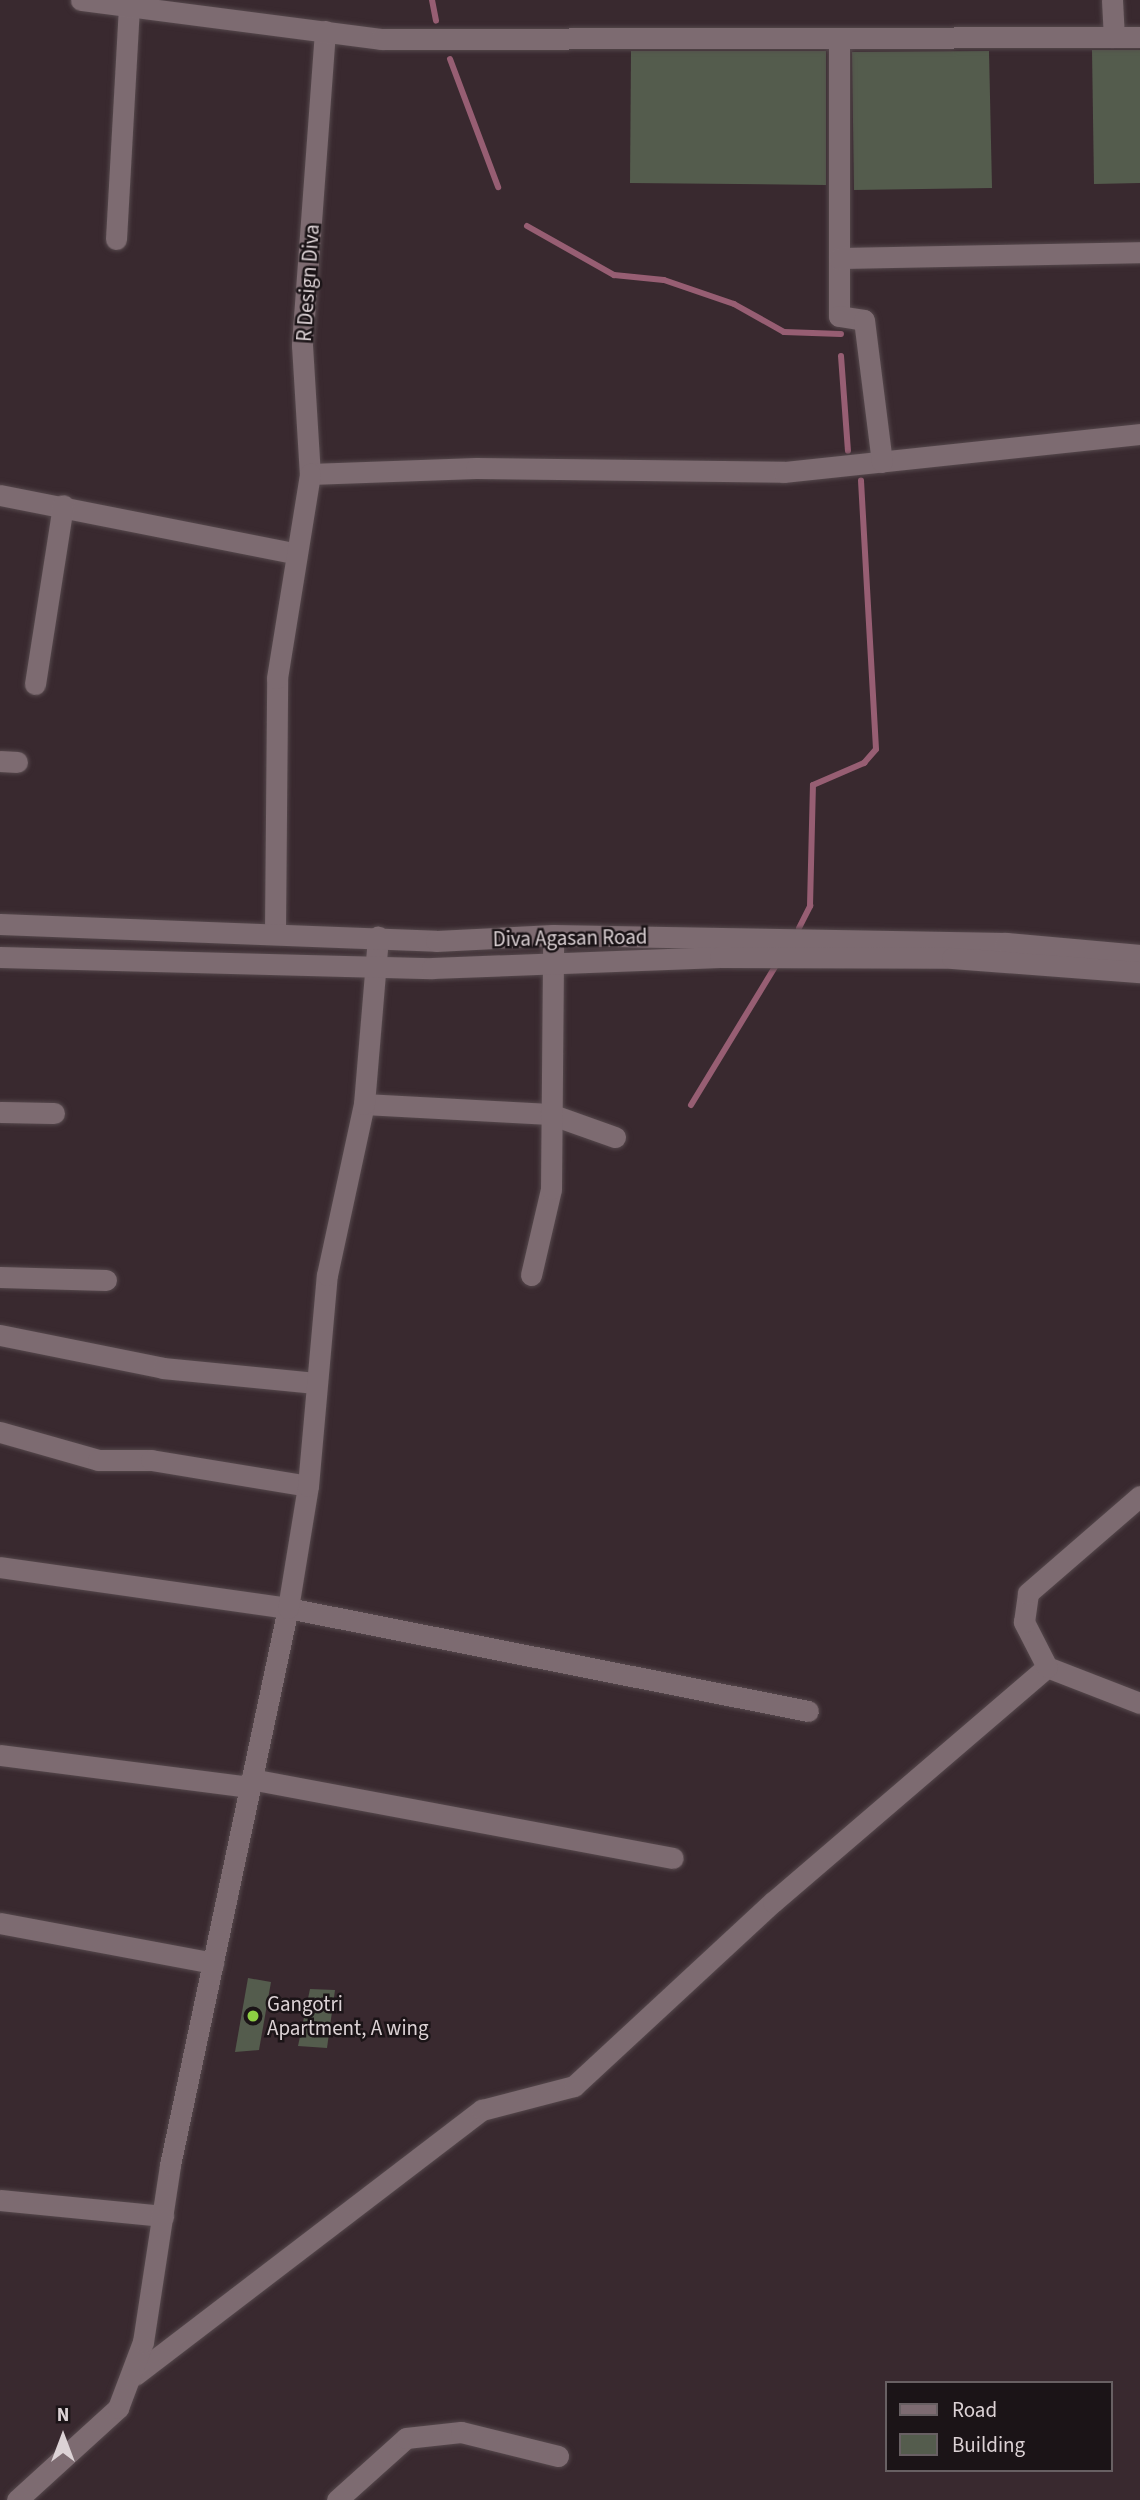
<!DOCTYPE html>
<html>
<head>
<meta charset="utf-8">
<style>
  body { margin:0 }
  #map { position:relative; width:1140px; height:2500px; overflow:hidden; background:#39292f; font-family:"Source Sans 3",sans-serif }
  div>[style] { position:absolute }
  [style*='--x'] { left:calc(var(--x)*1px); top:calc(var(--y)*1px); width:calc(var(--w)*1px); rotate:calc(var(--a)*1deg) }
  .stream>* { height:6px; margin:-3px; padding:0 3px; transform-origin:3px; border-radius:3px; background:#975e73 }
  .building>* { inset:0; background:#545c4d }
  .roads { filter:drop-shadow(0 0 2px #55484c) drop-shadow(0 0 2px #55484c) }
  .minor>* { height:21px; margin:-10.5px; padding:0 10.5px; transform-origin:10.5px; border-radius:10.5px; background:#7d6b71 }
  .tertiary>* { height:21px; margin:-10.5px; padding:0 10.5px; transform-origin:10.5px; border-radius:10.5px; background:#7d6b71 }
  .dots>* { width:19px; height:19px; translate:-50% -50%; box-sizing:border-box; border:4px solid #1b1417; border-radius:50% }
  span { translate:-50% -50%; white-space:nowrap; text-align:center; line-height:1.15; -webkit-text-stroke:5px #1b1417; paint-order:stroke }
  .street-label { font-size:21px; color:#dcd2d5 }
  .poi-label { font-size:21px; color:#dcd2d5 }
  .left { translate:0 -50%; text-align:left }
  .legend { position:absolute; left:885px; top:2381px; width:228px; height:91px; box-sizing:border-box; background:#1b1417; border:2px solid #686063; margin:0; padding:9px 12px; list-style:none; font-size:21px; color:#dcd2d5 }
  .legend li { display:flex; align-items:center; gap:14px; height:35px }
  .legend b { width:35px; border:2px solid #686063 }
  .north { position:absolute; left:28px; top:2402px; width:70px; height:70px; -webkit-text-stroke:5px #1b1417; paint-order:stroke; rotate:0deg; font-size:19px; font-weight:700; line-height:28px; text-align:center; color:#dcd2d5 }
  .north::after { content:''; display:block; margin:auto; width:24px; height:32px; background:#dcd2d5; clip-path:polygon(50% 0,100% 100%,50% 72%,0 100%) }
</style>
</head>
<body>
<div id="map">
  <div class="stream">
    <div style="--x:432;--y:0;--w:21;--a:79"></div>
    <div style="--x:450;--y:59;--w:137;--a:69.4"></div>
    <div style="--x:527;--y:226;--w:100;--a:29.4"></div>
    <div style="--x:614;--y:275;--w:50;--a:5.7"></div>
    <div style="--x:664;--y:280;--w:74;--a:18.9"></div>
    <div style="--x:734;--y:304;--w:57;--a:29.2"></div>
    <div style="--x:784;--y:332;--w:57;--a:2"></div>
    <div style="--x:841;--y:356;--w:95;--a:85.8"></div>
    <div style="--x:799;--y:928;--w:25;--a:-63"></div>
    <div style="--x:810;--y:906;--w:121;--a:-88.6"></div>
    <div style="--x:813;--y:785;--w:56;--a:-23.3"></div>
    <div style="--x:864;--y:763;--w:18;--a:-49"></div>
    <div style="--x:876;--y:749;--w:269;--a:-93.2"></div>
    <div style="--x:691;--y:1105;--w:164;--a:-58.7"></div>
  </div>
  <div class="building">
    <div style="clip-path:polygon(1092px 50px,1140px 50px,1140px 183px,1094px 184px)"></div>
    <div style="clip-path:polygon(631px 51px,826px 51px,826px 185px,630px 183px)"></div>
    <div style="clip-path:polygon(989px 51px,992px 188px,854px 190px,852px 52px)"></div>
    <div style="clip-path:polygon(248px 1978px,271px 1982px,259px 2050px,235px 2052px)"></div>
    <div style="clip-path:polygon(310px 1989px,335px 1990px,327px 2048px,298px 2046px)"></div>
  </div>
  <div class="roads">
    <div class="minor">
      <div style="--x:1112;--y:0;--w:37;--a:87"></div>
      <div style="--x:325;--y:31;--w:315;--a:94.2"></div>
      <div style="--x:302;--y:345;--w:129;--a:86.5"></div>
      <div style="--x:310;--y:474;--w:166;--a:-2.1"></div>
      <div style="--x:476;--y:468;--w:308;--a:0.7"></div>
      <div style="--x:784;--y:472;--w:358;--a:-6.1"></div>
      <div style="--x:839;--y:39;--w:277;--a:90"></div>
      <div style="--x:839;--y:316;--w:25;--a:9"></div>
      <div style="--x:864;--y:320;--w:143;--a:82.8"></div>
      <div style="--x:116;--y:239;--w:233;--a:-86.8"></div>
      <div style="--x:839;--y:258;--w:301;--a:-1.1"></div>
      <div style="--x:0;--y:495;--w:300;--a:11.2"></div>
      <div style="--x:35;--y:684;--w:181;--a:-81.1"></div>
      <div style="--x:0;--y:761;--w:17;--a:3"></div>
      <div style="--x:275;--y:930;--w:252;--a:-89.5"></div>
      <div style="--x:277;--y:678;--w:207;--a:-80.8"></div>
      <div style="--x:364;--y:1104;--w:186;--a:3.1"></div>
      <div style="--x:550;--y:1114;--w:69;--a:19.5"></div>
      <div style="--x:0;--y:1112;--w:54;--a:1.1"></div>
      <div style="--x:531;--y:1275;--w:88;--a:-76.9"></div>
      <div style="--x:551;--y:1189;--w:254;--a:-89.5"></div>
      <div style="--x:0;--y:1277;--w:106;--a:1.6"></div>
      <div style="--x:0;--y:1335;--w:166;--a:11.4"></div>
      <div style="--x:163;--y:1368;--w:153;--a:5.6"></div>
      <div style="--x:0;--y:1432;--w:102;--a:15.9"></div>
      <div style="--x:98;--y:1460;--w:53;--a:0"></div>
      <div style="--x:151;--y:1460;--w:159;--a:9.4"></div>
      <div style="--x:0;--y:1567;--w:291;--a:8.1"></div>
      <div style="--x:288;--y:1608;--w:530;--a:11.2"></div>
      <div style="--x:1047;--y:1667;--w:100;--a:21.2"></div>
      <div style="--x:0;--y:1755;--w:251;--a:7.3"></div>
      <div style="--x:251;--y:1779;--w:429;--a:10.6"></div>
      <div style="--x:0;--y:1923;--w:217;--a:10.6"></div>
      <div style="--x:0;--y:2200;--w:164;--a:5.6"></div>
      <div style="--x:135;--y:2375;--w:437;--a:-37.4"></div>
      <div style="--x:482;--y:2110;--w:95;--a:-14.6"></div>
      <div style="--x:574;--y:2086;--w:271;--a:-42.8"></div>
      <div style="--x:773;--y:1902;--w:361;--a:-40.6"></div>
      <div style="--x:1047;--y:1667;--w:51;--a:-117.1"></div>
      <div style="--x:1024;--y:1622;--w:29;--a:-82"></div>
      <div style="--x:1028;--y:1593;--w:148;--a:-40.9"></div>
      <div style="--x:17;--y:2500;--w:137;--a:-42.3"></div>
      <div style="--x:118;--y:2408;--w:71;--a:-69.3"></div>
      <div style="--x:143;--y:2342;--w:179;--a:-81.3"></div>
      <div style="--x:170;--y:2165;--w:569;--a:-78.04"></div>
      <div style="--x:288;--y:1608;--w:124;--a:-80.7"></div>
      <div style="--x:308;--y:1486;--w:212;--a:-84.9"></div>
      <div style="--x:327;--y:1275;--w:175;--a:-77.8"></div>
      <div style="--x:364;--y:1104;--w:168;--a:-85.2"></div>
      <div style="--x:337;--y:2500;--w:93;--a:-41.9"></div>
      <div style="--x:406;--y:2438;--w:55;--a:-6.2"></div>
      <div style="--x:461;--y:2432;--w:100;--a:13.9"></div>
    </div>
    <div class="tertiary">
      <div style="--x:81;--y:0;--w:303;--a:7.4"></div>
      <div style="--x:381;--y:39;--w:759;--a:-0.15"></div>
      <div style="--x:0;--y:924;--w:436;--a:2.2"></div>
      <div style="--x:436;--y:941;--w:117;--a:-2.9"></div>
      <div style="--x:553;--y:935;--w:453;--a:1"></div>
      <div style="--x:1006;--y:943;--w:135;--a:5.1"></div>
      <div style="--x:0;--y:957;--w:432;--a:1.5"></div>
      <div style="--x:432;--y:968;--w:288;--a:-2.2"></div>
      <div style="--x:720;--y:957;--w:232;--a:0.2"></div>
      <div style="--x:952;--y:958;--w:189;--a:4.3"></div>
    </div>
  </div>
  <div class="dots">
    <div style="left:253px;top:2016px;background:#8ece43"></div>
  </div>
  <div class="street-label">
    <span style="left:308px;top:283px;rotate:-86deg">R Design Diva</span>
    <span style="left:570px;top:938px;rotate:-1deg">Diva Agasan Road</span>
  </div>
  <div class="poi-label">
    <span class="left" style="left:267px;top:2016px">Gangotri<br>Apartment, A wing</span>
  </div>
  <ul class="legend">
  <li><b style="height:9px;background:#7d6b71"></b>Road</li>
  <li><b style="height:19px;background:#545c4d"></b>Building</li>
  </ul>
  <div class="north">N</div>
</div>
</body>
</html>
